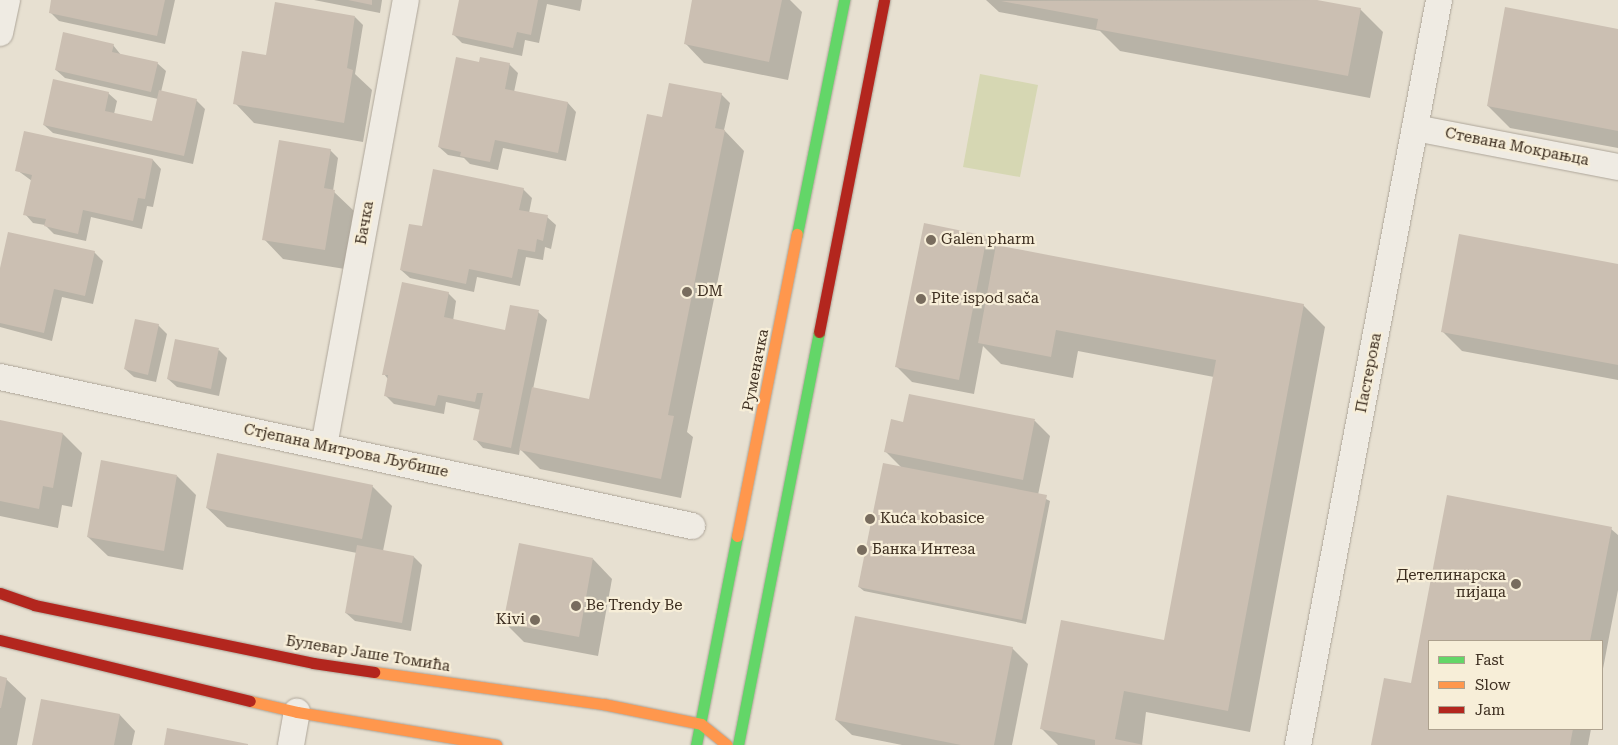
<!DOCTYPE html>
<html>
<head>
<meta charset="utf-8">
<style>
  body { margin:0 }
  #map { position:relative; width:1618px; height:745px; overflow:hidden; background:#e7e0d1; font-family:"Roboto Serif",serif }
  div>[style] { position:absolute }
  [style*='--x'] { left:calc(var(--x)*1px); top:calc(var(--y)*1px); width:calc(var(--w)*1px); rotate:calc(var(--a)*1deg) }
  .green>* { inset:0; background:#d6d7b3 }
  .shadow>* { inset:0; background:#0003 }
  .building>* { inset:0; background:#cbbfb2 }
  .roads { filter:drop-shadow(0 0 1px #ada599) drop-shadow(0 0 1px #ada599) }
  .street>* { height:26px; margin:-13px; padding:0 13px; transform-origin:13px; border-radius:13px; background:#efebe3 }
  .fast>* { height:11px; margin:-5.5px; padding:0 5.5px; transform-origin:5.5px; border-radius:5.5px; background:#63d668 }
  .slow>* { height:11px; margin:-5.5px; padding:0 5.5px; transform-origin:5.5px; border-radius:5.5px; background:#ff974d }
  .jam>* { height:11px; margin:-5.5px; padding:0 5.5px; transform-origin:5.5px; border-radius:5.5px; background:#b3261e }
  .dots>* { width:14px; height:14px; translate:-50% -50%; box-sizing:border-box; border:2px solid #f7eed8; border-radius:50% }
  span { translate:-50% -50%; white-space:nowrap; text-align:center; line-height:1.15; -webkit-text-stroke:4.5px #f7eed8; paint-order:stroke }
  .street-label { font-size:15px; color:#3d2e20 }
  .poi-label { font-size:15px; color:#3d2e20 }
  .left { translate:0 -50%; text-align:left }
  .right { translate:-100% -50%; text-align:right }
  .legend { position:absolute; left:1428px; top:640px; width:175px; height:90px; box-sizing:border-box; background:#f7eed8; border:1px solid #ada18e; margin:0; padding:6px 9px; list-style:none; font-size:15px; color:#3d2e20 }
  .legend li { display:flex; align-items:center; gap:10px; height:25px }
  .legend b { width:25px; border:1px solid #ada18e }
</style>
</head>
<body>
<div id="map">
  <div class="green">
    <div style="clip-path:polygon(980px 74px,1038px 85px,1020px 177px,963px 167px)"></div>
  </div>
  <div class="shadow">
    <div style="clip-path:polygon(53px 0,175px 0,165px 44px,59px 21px,50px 12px)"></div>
    <div style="clip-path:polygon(314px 0,382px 0,380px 13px)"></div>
    <div style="clip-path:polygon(461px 0,582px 0,580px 11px,547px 4px,539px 43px,525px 40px,522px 56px,462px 43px,454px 35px)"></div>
    <div style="clip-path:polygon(693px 0,790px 0,802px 12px,788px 80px,704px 63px,685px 43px)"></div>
    <div style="clip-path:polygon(986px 0,1310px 0,1360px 9px,1383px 32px,1370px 98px,1120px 51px,1100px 31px,999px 12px)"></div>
    <div style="clip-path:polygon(355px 17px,363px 25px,355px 74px,372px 90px,363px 142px,254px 123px,235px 103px,270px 57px)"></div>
    <div style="clip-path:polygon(1618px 30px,1618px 148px,1510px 128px,1488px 106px)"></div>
    <div style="clip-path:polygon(113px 45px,121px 55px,157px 63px,166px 71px,161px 92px,196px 100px,205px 109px,193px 164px,53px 133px,44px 125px,108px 93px,117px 101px,114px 114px,153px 122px,158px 99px,65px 78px,56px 70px)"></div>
    <div style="clip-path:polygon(509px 64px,518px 73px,514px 92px,568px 103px,576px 112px,566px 161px,503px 148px,498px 170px,470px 164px,464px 158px,448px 155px,439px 147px)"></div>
    <div style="clip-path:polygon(721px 94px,730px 103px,724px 130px,744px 151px,687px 432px,693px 437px,681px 498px,540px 469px,520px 449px,519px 455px,483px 448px,475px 439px,481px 410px,446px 402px,444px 414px,394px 404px,385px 395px,388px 379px,384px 374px,448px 293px,456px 301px,453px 321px,506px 332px,538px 312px,547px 320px,533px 389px,590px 400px,666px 119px)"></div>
    <div style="clip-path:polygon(25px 132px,153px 160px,161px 169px,153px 207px,147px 206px,142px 229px,91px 217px,86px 241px,54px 234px,45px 225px,33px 223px,25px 214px,32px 181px,17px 170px)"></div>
    <div style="clip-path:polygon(330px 150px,338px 158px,333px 191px,354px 211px,345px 269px,283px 259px,264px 239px)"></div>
    <div style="clip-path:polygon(523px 189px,532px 198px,529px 213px,547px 217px,556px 225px,551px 249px,545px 247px,543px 260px,526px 257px,520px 286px,477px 277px,474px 292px,410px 278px,401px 270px,423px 228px)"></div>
    <div style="clip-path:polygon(987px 237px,996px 246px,1303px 305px,1325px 327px,1250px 732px,1146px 712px,1142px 745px,1058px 745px,1042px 729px,1165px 642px,1214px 377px,1078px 351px,1073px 378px,1001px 364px,983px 346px,974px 394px,912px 382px,896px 366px)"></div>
    <div style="clip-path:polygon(94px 252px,103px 261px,93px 304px,62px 297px,52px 341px,0 327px,0 285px)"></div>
    <div style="clip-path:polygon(1618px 265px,1618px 380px,1462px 351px,1442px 331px)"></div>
    <div style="clip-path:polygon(158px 325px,167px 334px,156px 382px,134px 377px,125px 369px)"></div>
    <div style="clip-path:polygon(219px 350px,227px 358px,219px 396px,177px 387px,168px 379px)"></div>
    <div style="clip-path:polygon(910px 395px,1035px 421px,1050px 436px,1038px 495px,1050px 501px,1026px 624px,864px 591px,859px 587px,902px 468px,886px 452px,904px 423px)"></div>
    <div style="clip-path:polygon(0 421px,63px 434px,82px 453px,72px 507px,62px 505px,58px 528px,0 516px)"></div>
    <div style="clip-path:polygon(177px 476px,196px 495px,183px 570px,108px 556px,88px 537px)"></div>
    <div style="clip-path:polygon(372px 486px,392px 506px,383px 551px,414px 557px,422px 565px,411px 631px,355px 621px,346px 613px,357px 553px,227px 527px,207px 508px)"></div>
    <div style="clip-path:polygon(1448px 497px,1611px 529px,1618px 535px,1618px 590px,1602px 674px,1602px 641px,1429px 641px,1429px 729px,1591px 729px,1588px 745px,1372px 745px,1412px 685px)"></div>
    <div style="clip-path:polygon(593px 559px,612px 579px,598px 656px,524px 642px,505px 623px)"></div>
    <div style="clip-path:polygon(1012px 648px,1028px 664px,1012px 745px,902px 745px,852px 735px,836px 720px)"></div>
    <div style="clip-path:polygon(0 678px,6px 679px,26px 698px,17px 745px,0 745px)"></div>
    <div style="clip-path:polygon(42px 700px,120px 715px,135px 731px,132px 745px,34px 745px)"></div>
  </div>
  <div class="building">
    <div style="clip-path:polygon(51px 0,165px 0,157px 36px,49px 13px)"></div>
    <div style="clip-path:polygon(348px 0,372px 0,372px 5px)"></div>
    <div style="clip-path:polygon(459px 0,538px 0,531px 35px,517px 32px,513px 48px,452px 35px)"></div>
    <div style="clip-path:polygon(692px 0,782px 0,769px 62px,684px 44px)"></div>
    <div style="clip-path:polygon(1317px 0,1361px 8px,1348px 76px,1096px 29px,1098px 19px,1001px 1px)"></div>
    <div style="clip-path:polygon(275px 2px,355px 16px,347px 68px,353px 70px,344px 123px,233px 104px,242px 51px,266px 55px)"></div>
    <div style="clip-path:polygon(1505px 7px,1618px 29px,1618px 131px,1487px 106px)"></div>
    <div style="clip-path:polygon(63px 32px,114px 44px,112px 52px,158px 62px,151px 92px,55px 70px)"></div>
    <div style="clip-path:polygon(456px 57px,479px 62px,480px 57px,510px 63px,505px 89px,568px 102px,558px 153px,495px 140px,490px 162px,460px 156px,461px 152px,438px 147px)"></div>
    <div style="clip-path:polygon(53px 79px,109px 92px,105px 111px,152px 121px,159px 90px,197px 99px,184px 156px,43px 125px)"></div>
    <div style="clip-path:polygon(669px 83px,722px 93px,715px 128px,725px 130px,668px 415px,674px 416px,661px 479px,519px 450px,532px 387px,589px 399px,647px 114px,662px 117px)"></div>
    <div style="clip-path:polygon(24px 131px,153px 159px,145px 199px,138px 198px,133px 221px,83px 210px,78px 234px,44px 226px,46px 219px,23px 215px,32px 175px,15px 171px)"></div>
    <div style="clip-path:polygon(279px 140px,331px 149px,324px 188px,335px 190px,325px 250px,262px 240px)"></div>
    <div style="clip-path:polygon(433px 169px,524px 188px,519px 210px,548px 215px,543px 241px,537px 239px,535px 252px,518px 249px,512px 278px,469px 269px,466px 284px,400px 270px,409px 224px,422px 226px)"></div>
    <div style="clip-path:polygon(924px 223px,987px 236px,959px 380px,895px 367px)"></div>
    <div style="clip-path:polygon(8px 232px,95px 251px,85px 296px,54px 289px,44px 333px,0 323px,0 268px)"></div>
    <div style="clip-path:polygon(1459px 234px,1618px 264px,1618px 365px,1441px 332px)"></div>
    <div style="clip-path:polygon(996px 245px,1304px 304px,1228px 711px,1124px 691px,1115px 739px,1144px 745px,1095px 745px,1095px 740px,1040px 729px,1061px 620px,1164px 640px,1216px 360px,1056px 330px,1051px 357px,978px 343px)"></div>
    <div style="clip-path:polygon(402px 282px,449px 292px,444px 317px,505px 330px,510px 305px,539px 310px,511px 448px,473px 440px,483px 393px,477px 393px,475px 402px,438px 395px,435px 406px,384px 396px,388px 375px,382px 375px)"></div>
    <div style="clip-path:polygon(135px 319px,159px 324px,148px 375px,124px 369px)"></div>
    <div style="clip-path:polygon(175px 339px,219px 348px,211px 389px,167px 379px)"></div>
    <div style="clip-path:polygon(909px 394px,1035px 419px,1023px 480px,884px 452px,891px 419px,903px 422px)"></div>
    <div style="clip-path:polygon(0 420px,63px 433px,53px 488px,43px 486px,39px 509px,0 501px)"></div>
    <div style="clip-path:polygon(217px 453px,373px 485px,362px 539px,206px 508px)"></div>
    <div style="clip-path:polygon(101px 460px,177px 475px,164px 551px,87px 537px)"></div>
    <div style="clip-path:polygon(883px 463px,1047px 495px,1022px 620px,858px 587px)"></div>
    <div style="clip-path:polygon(1447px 495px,1612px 527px,1590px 641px,1429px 641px,1429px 729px,1573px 729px,1570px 745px,1371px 745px,1384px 678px,1411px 683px)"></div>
    <div style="clip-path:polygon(519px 543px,593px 558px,579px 637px,503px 623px)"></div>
    <div style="clip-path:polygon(357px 545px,414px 556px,402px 623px,345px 613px)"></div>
    <div style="clip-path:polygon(855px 616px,1013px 647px,994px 745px,961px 745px,835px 720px)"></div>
    <div style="clip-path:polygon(0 676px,7px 678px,1px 708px,0 708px)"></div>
    <div style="clip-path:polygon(41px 699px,120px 714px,114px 745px,32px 745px)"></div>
    <div style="clip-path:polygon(167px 728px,248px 744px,248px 745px,164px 745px)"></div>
  </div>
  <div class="roads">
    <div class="street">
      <div style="--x:0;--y:33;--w:34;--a:-78"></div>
      <div style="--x:1415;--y:128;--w:207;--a:10.9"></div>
      <div style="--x:0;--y:377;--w:708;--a:12.15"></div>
      <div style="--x:324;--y:446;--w:453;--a:-79.6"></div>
      <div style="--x:291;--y:745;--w:34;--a:-80"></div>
      <div style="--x:1298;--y:745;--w:758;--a:-79.28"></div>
    </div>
    <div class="fast">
      <div style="--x:797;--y:234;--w:239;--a:-78.6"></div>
      <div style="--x:696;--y:745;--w:213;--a:-78.9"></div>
      <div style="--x:738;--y:745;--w:421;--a:-78.9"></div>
    </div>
    <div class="slow">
      <div style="--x:737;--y:536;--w:308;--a:-78.8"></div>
      <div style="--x:374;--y:672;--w:231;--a:8"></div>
      <div style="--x:603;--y:704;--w:100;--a:11.5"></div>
      <div style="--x:701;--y:724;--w:33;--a:39"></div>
      <div style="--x:250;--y:701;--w:48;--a:13.2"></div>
      <div style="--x:297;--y:712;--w:202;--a:9.4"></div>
    </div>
    <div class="jam">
      <div style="--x:819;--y:332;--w:338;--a:-78.9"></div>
      <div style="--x:0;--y:593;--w:36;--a:19"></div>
      <div style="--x:34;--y:605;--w:285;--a:11.7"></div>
      <div style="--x:313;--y:663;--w:62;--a:8.4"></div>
      <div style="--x:0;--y:640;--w:257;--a:13.7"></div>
    </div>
  </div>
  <div class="dots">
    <div style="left:931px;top:240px;background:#786c5e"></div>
    <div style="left:687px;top:292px;background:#786c5e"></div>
    <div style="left:921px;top:299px;background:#786c5e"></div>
    <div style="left:870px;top:519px;background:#786c5e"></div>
    <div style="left:862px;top:550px;background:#786c5e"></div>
    <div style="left:1516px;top:584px;background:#786c5e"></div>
    <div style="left:576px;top:606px;background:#786c5e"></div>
    <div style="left:535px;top:620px;background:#786c5e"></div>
  </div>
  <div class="street-label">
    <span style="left:1517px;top:147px;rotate:11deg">Стевана Мокрањца</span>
    <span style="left:365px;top:223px;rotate:-80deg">Бачка</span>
    <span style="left:756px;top:370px;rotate:-79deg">Руменачка</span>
    <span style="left:1369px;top:373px;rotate:-79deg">Пастерова</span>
    <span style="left:346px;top:451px;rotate:12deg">Стјепана Митрова Љубише</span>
    <span style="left:368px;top:654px;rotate:9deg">Булевар Јаше Томића</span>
  </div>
  <div class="poi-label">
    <span class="left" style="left:941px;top:240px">Galen pharm</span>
    <span class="left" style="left:697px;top:292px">DM</span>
    <span class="left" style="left:931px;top:299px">Pite ispod sača</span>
    <span class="left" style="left:880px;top:519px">Kuća kobasice</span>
    <span class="left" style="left:872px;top:550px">Банка Интеза</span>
    <span class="right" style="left:1506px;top:584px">Детелинарска<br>пијаца</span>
    <span class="left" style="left:586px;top:606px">Be Trendy Be</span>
    <span class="right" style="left:525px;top:620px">Kivi</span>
  </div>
  <ul class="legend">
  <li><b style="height:6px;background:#63d668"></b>Fast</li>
  <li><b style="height:6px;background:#ff974d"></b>Slow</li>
  <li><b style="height:6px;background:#b3261e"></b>Jam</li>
  </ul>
</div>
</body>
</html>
